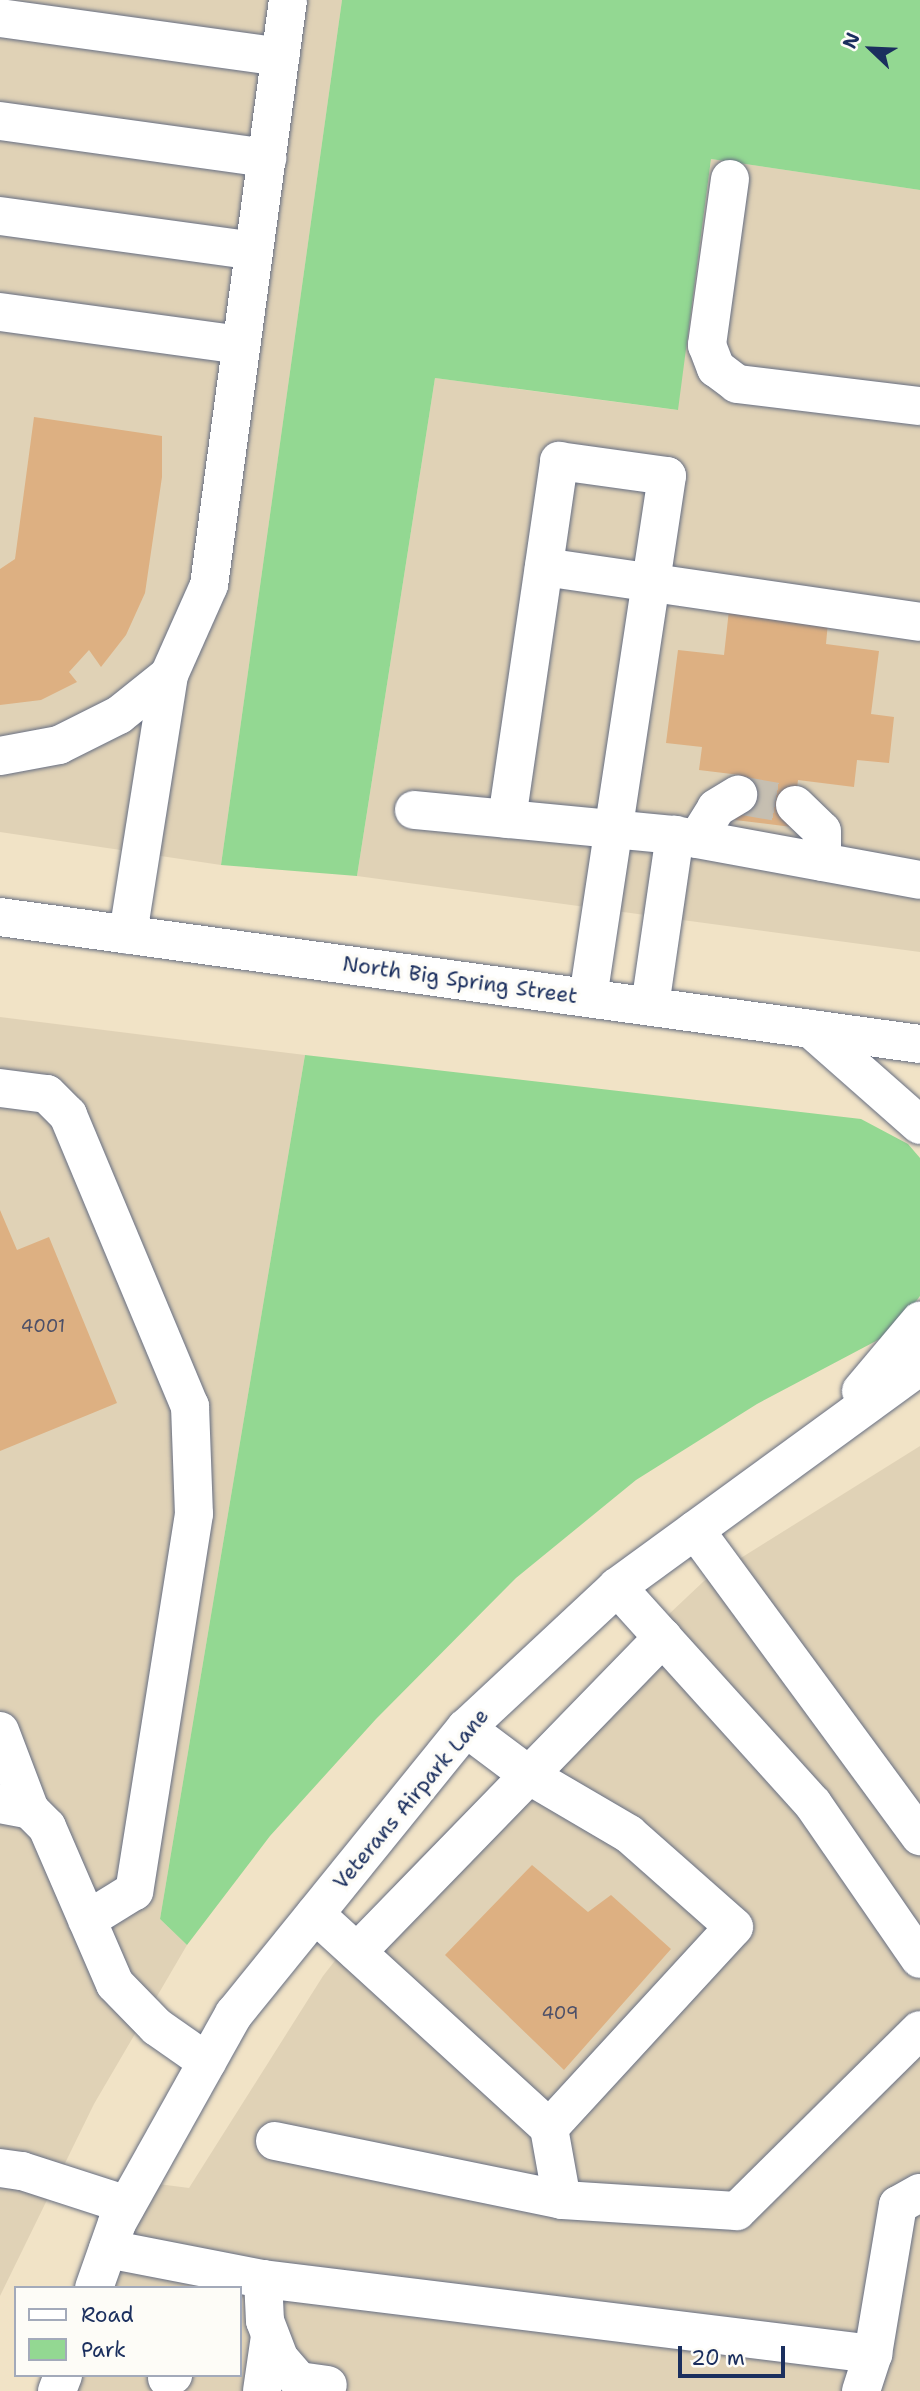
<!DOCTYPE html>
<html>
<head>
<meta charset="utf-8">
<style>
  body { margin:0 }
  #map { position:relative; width:920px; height:2391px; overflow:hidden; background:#f1e3c6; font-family:"Shantell Sans",sans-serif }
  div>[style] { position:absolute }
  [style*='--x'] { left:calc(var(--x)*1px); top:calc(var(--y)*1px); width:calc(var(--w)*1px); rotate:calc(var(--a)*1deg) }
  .built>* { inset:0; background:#e0d2b6 }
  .green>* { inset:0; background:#93d892 }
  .building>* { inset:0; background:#ddb082 }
  .minor-tunnel>* { height:38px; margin-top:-19px; transform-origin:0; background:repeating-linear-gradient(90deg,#c6bfb1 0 38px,transparent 0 57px) }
  .roads { filter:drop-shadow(0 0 2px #666e82) drop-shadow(0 0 2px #666e82) }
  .minor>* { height:38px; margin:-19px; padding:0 19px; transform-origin:19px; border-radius:19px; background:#fff }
  .highway>* { height:38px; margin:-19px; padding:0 19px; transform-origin:19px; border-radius:19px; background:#fff }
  span { translate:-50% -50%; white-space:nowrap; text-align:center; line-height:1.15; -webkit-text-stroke:7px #fdfcf7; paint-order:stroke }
  .number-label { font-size:18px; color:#4c4f67 }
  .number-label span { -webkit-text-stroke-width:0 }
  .street-label { font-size:21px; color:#1b2f5e }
  .legend { position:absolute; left:14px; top:2286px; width:228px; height:91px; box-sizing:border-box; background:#fdfcf7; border:2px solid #a3aaba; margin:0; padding:9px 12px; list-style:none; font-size:21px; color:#1b2f5e }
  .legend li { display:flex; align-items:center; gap:14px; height:35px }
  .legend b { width:35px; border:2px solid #a3aaba }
  .north { position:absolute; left:836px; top:14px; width:70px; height:70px; -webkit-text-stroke:5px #fdfcf7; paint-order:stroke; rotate:293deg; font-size:19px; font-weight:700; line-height:28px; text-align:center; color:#1b2f5e }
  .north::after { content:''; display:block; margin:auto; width:24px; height:32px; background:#1b2f5e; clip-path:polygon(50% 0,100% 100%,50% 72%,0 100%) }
  .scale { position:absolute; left:678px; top:2346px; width:107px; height:32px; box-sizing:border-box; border:4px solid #1b2f5e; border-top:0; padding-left:9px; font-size:21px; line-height:24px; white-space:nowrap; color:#1b2f5e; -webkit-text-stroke:5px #fdfcf7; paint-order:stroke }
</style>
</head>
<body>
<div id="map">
  <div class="built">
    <div style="clip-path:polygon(0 0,342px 0,221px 865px,0 832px)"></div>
    <div style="clip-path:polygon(711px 159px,920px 190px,920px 952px,357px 876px,435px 378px,677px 410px)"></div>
    <div style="clip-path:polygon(0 1017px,305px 1055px,160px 1919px,187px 1945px,94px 2104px,0 2296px)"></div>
    <div style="clip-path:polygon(920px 1446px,920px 2391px,38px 2391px,44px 2375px,240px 2375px,240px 2288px,79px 2288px,128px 2180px,189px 2188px,323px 1976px,398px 1880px,543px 1733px,704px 1581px)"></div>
  </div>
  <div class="green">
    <div style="clip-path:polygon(342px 0,920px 0,920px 190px,711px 159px,678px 410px,435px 378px,357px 876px,221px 865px)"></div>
    <div style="clip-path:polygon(305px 1055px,861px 1119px,908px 1144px,920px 1158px,920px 1296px,893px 1332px,757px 1404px,636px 1480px,516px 1578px,376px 1719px,270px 1836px,187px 1945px,160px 1919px)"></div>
  </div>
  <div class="building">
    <div style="clip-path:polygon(34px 417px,162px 436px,162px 477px,145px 593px,126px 635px,101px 667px,89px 650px,69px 672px,77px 682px,41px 700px,0 705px,0 569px,15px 559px)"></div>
    <div style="clip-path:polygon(729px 610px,828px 622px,826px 644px,879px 651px,871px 714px,894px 717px,889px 763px,857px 760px,854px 787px,798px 780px,792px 827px,735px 820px,740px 775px,699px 770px,702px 747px,666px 743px,678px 650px,724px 655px)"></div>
    <div style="clip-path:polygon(0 1210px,17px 1250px,49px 1237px,117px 1403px,0 1451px)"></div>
    <div style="clip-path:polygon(532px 1865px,588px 1912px,611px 1895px,671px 1949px,564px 2070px,445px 1955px)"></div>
  </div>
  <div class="minor-tunnel">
    <div style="--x:738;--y:795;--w:58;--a:10"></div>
  </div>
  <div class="roads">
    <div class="minor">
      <div style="--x:0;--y:18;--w:283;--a:7.9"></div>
      <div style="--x:0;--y:121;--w:270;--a:7.9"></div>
      <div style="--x:730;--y:179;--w:168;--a:97.9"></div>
      <div style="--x:707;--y:345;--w:25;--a:69"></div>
      <div style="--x:716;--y:368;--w:26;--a:37"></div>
      <div style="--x:737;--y:384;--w:184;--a:6.9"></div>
      <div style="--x:0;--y:216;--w:256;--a:7.8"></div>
      <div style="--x:0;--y:312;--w:243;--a:7.8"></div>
      <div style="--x:544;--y:567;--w:380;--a:8.3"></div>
      <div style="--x:169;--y:675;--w:98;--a:-66"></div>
      <div style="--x:209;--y:585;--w:590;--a:-82.31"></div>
      <div style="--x:0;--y:756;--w:60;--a:-10.6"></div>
      <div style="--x:59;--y:745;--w:67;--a:-26.6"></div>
      <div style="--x:119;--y:715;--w:64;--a:-38.7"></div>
      <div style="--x:169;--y:675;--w:263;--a:99"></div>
      <div style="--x:795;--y:805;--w:37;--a:44"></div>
      <div style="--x:822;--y:831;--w:31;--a:90"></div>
      <div style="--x:414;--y:810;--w:262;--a:5.5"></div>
      <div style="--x:675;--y:835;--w:249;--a:10.4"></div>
      <div style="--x:507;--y:819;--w:362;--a:-81.7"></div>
      <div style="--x:559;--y:461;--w:109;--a:7.9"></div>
      <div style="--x:667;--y:476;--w:528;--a:98.61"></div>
      <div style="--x:697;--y:839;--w:36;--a:-58"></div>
      <div style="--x:716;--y:808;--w:26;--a:-31"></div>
      <div style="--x:650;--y:1006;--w:173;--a:-81.7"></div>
      <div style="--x:811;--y:1029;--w:145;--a:41.4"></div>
      <div style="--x:0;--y:1088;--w:47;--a:7.3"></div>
      <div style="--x:47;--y:1094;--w:30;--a:45"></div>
      <div style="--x:68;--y:1115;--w:316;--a:67.3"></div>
      <div style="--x:190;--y:1406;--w:108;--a:87.9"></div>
      <div style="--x:194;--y:1514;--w:382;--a:99"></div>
      <div style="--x:134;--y:1891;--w:55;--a:148.3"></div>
      <div style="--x:861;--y:1391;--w:92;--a:-49.9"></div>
      <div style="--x:695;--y:1530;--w:380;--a:53.7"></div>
      <div style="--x:617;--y:1587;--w:292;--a:47.9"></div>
      <div style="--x:813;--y:1804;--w:188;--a:55.4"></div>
      <div style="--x:0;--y:1731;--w:85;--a:69.2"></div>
      <div style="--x:0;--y:1804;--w:31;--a:11"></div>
      <div style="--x:30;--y:1810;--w:24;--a:45"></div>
      <div style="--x:47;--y:1827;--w:171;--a:66.6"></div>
      <div style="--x:115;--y:1984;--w:60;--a:45.7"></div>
      <div style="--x:157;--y:2027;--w:61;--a:35"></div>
      <div style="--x:315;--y:1914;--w:317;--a:42.4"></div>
      <div style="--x:549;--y:2128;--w:273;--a:-47.4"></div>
      <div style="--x:734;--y:1927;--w:140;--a:-138.5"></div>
      <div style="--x:629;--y:1834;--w:115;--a:-149.6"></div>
      <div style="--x:530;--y:1776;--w:80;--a:-143.1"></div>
      <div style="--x:357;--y:1952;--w:439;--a:-45.8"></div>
      <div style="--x:549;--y:2128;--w:73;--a:79.8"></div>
      <div style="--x:275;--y:2141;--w:293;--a:11.6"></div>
      <div style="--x:562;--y:2200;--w:175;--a:3.6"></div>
      <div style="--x:737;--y:2211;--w:257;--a:-44.7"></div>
      <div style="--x:0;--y:2168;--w:22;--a:8"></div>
      <div style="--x:22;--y:2171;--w:110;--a:17.9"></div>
      <div style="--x:108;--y:2249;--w:158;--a:11"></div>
      <div style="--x:263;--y:2279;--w:615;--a:7.01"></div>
      <div style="--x:873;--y:2354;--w:151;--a:-80.5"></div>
      <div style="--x:898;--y:2205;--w:25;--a:-29"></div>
      <div style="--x:263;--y:2279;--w:42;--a:87.3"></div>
      <div style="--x:265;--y:2321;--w:40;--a:69"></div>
      <div style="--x:279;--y:2358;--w:30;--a:49"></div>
      <div style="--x:299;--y:2381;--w:29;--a:8"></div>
      <div style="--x:94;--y:2288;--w:69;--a:-70.5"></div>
      <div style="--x:117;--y:2223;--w:240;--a:-60.8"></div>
      <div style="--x:234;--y:2014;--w:368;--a:-51"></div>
      <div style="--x:466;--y:1728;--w:207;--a:-43"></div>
      <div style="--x:617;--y:1587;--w:375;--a:-36.1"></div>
      <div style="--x:167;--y:2378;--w:7;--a:-27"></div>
      <div style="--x:57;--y:2391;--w:17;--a:-69"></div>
      <div style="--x:262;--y:2391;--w:56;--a:-81.7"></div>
      <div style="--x:861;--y:2391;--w:39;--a:-72"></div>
    </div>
    <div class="highway">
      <div style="--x:0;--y:917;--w:929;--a:7.86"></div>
    </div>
  </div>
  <div class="number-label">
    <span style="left:43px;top:1326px">4001</span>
    <span style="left:560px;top:2013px">409</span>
  </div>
  <div class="street-label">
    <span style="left:460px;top:980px;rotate:8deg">North Big Spring Street</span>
    <span style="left:411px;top:1799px;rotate:-50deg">Veterans Airpark Lane</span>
  </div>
  <ul class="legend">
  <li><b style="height:9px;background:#fff"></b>Road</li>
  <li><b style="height:19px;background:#93d892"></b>Park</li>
  </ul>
  <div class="north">N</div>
  <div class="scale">20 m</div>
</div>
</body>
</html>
